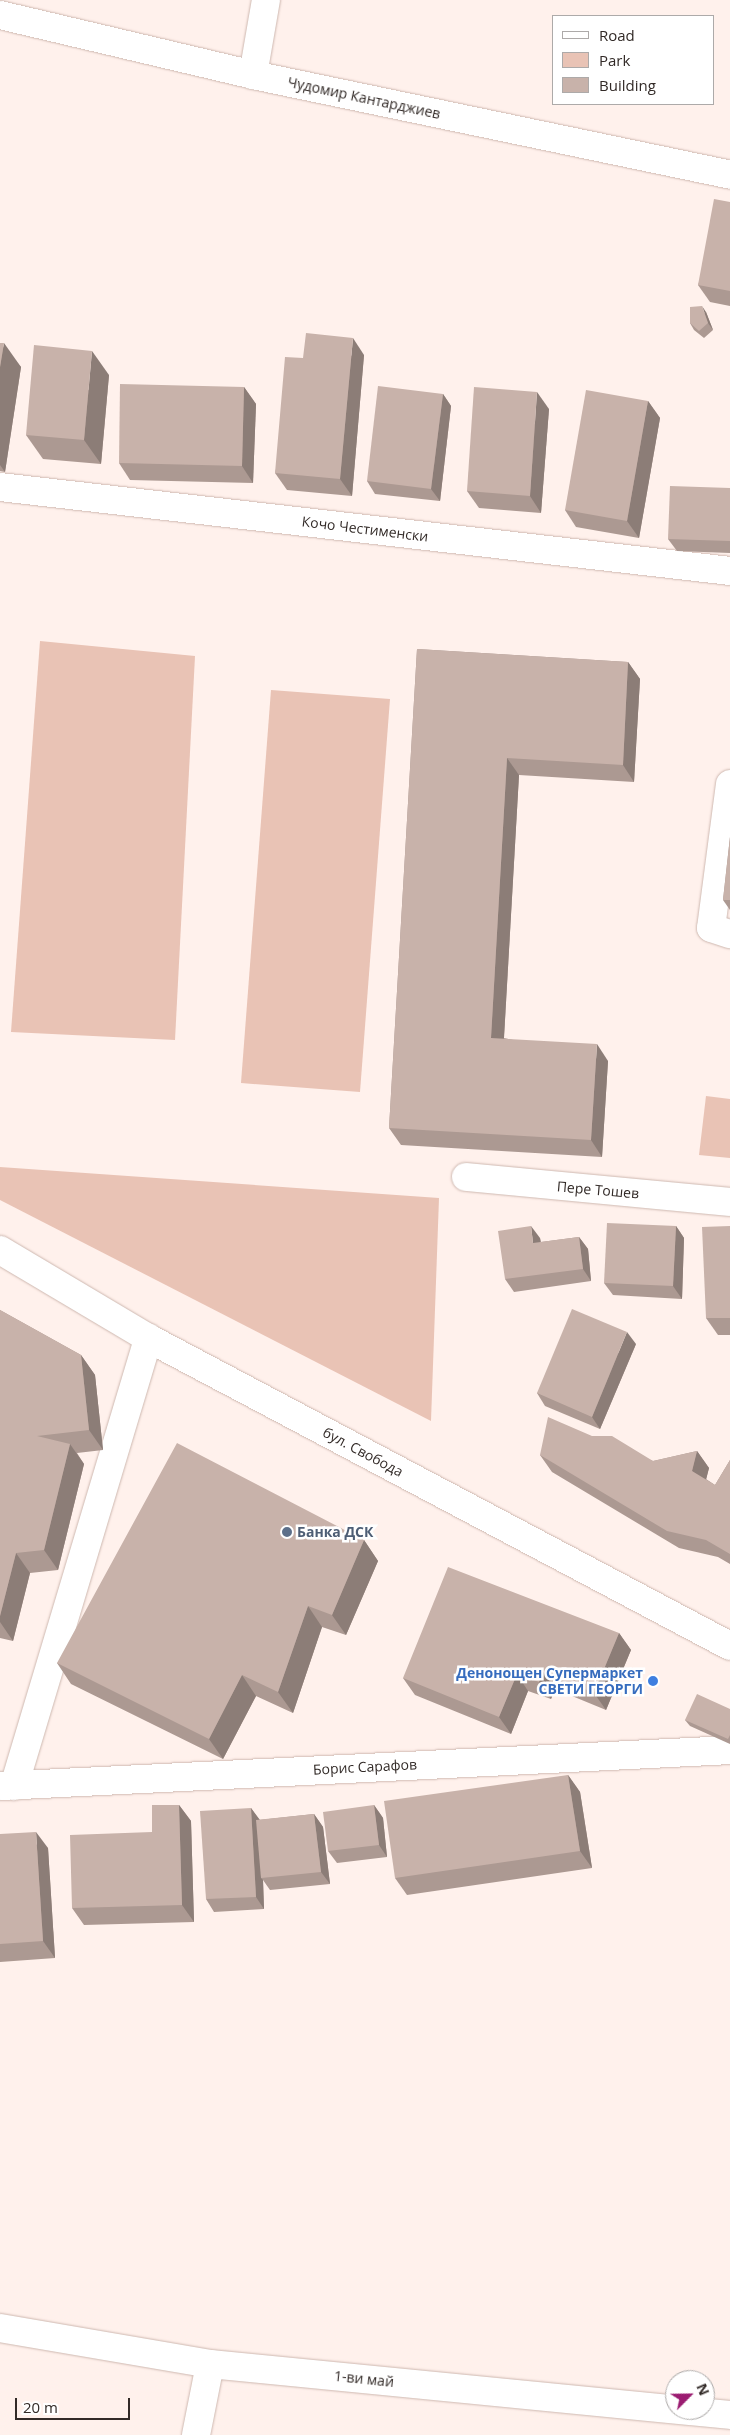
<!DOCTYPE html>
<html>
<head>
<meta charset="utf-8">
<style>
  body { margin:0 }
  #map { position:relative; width:730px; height:2435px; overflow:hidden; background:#fff1ec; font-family:"Open Sans",sans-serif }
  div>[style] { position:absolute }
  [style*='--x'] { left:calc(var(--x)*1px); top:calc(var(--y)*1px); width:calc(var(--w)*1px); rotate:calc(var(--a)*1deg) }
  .green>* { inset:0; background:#e9c3b5 }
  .roads { filter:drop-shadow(0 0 1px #ceb8b0) drop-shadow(0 0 1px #ceb8b0) }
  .minor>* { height:28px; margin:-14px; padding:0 14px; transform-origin:14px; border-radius:14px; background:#fff }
  .wall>* { inset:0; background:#ac9992 }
  .shaded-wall>* { inset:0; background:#8c7d77 }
  .building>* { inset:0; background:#c8b2aa }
  .dots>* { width:14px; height:14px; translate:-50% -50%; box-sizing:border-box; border:2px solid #fff; border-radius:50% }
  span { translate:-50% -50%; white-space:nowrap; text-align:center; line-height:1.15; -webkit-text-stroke:5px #fff; paint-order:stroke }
  .street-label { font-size:14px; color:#322a27 }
  .service-label { font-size:14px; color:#4e5e75; font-weight:700 }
  .left { translate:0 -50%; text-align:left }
  .shop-label { font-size:14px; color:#366cbe; font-weight:700 }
  .right { translate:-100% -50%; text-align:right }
  .legend { position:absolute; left:552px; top:15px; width:162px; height:90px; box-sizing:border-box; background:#fff; border:1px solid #adaaa9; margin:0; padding:6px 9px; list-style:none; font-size:15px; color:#322a27 }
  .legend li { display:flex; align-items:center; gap:10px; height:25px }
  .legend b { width:25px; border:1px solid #adaaa9 }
  .north { position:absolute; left:665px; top:2370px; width:50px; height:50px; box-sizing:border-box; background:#fff; border:1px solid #adaaa9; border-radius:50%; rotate:67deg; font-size:14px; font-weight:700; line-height:20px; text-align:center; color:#322a27 }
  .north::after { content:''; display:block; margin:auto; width:18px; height:22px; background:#9b1c71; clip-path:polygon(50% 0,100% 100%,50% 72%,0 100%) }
  .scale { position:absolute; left:15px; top:2398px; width:115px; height:22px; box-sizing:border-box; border:2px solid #322a27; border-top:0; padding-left:6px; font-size:15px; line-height:18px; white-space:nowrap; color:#322a27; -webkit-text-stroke:4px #fff; paint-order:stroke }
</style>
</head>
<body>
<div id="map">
  <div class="green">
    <div style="clip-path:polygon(40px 641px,195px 656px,175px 1040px,11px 1032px)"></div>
    <div style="clip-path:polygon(271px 690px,390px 699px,360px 1092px,241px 1083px)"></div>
    <div style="clip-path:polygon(706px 1096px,730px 1099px,730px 1158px,699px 1155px)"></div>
    <div style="clip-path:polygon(0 1167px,439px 1198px,431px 1421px,0 1200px)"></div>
  </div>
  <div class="roads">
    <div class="minor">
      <div style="--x:0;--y:15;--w:260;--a:13.3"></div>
      <div style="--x:253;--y:75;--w:487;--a:11.8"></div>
      <div style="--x:253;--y:75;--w:76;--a:-80.2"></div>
      <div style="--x:0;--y:487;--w:735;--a:6.56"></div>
      <div style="--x:730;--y:784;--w:145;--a:97.5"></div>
      <div style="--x:711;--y:928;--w:20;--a:18"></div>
      <div style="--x:466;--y:1177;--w:265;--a:5.4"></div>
      <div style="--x:0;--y:1250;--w:172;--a:30.7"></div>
      <div style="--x:148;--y:1338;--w:658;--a:27.89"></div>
      <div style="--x:0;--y:1786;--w:731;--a:-2.82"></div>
      <div style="--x:14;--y:1786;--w:468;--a:-73.3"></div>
      <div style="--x:0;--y:2328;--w:213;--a:9.7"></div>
      <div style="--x:210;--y:2364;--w:522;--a:5.6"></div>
      <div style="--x:196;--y:2435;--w:72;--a:-78.8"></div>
    </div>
  </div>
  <div class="wall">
    <div style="clip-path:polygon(730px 202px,730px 306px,710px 302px,698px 285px)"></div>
    <div style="clip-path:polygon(706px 312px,713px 330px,704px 338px,694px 330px,690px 323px)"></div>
    <div style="clip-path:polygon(0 343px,21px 367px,5px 472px,0 471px)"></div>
    <div style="clip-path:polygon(364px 355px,352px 496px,287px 490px,275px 473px,303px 358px)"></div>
    <div style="clip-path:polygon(109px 375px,101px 464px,43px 459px,26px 435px)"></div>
    <div style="clip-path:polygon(244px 387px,256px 404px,253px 483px,130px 480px,119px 463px)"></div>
    <div style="clip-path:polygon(443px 394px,451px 406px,440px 501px,375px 494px,367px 481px)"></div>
    <div style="clip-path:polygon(648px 401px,660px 418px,639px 538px,576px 527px,565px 510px)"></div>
    <div style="clip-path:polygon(549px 409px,541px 513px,479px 508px,467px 491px)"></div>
    <div style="clip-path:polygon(730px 488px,730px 553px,677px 551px,668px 539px)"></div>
    <div style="clip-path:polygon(417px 649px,628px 662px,640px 679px,634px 782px,519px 775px,504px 1038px,608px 1061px,602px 1157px,401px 1145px,389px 1128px)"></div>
    <div style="clip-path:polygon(730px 837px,730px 910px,723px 900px)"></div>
    <div style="clip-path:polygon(676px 1226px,684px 1238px,682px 1299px,613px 1295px,604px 1283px)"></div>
    <div style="clip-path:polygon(730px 1226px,730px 1335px,718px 1335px,706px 1318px)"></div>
    <div style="clip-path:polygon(579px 1237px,588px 1249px,591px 1281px,514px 1292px,505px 1279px,540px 1238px,541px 1242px)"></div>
    <div style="clip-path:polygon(0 1310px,81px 1355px,95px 1375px,103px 1450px,77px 1453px,84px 1464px,58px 1570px,30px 1573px,13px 1641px,0 1638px)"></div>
    <div style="clip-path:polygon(636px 1344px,600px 1429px,545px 1406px,537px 1393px)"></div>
    <div style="clip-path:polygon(592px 1436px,653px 1461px,697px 1451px,709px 1468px,706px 1479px,715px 1485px,730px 1460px,730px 1564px,718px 1557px,679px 1548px,552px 1472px,540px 1455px)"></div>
    <div style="clip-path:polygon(364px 1540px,378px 1561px,346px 1635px,322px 1627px,293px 1713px,256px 1696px,223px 1759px,71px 1684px,57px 1663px)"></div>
    <div style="clip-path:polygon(619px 1633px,631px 1650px,606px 1710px,555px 1689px,551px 1699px,528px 1691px,511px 1734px,415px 1695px,403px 1678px)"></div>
    <div style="clip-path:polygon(730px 1709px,730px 1744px,690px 1726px,685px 1720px)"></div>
    <div style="clip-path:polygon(568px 1775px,580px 1792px,592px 1868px,407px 1895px,395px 1878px)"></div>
    <div style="clip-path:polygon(179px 1805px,191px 1821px,194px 1922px,84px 1925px,72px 1908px,152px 1832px)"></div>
    <div style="clip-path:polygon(374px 1805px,383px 1818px,387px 1857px,337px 1863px,328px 1851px)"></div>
    <div style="clip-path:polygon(251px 1808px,259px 1820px,314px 1814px,323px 1827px,330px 1884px,270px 1890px,263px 1880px,264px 1909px,214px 1912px,206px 1899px)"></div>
    <div style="clip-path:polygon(0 1834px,48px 1848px,55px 1958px,0 1962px)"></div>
  </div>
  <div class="shaded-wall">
    <div style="clip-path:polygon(702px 306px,706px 312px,713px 330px,708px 323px)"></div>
    <div style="clip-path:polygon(353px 338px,364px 355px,352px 496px,340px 479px)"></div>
    <div style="clip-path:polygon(4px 343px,21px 367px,5px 472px,0 465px,0 367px)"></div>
    <div style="clip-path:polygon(92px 351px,109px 375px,101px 464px,84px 440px)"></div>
    <div style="clip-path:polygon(244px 387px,256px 404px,253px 483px,242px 466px)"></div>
    <div style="clip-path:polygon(537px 392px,549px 409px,541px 513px,530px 496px)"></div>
    <div style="clip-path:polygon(443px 394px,451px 406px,440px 501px,431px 489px)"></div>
    <div style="clip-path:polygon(648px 401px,660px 418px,639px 538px,627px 521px)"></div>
    <div style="clip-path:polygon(628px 662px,640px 679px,634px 782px,623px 765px)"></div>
    <div style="clip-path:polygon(507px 758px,519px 775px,503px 1054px,491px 1038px)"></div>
    <div style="clip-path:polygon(597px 1044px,608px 1061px,602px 1157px,591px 1140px)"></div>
    <div style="clip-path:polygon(531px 1226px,540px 1238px,542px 1256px,533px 1243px)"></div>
    <div style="clip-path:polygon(676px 1226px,684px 1238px,682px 1299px,673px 1286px)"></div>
    <div style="clip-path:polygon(579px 1237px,588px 1249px,591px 1281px,583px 1269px)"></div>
    <div style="clip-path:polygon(627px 1332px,636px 1344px,600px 1429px,592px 1417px)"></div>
    <div style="clip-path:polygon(81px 1355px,95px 1375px,103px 1450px,89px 1430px)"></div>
    <div style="clip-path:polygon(70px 1444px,84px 1464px,58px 1570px,44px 1550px)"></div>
    <div style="clip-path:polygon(697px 1451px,709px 1468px,704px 1488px,692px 1471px)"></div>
    <div style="clip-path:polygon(364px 1540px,378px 1561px,346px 1635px,332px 1615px)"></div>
    <div style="clip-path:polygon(16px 1553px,30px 1573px,13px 1641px,0 1622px,0 1616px)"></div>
    <div style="clip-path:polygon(308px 1606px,322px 1627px,293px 1713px,278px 1692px)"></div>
    <div style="clip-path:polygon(619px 1633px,631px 1650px,606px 1710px,594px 1693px)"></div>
    <div style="clip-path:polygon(543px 1672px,555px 1689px,551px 1699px,539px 1682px)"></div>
    <div style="clip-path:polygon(517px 1674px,528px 1691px,511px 1734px,499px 1717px)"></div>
    <div style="clip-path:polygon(242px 1675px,256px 1696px,223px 1759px,209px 1739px)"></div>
    <div style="clip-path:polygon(568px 1775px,580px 1792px,592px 1868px,580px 1851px)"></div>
    <div style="clip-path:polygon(179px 1805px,191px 1821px,194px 1922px,182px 1905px)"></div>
    <div style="clip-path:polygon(374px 1805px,383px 1818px,387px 1857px,379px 1845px)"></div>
    <div style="clip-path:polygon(251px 1808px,260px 1820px,261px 1878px,263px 1880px,264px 1909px,256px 1897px)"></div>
    <div style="clip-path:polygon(314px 1814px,323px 1827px,330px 1884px,321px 1872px)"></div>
    <div style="clip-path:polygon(36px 1832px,48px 1848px,55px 1958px,43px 1941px)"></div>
  </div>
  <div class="building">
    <div style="clip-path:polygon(714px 199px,730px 202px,730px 291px,698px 285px)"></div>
    <div style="clip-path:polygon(702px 306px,708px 323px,699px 331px,690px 323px,690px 307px)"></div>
    <div style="clip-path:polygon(306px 333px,353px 338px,340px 479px,275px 473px,285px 357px,303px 358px)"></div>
    <div style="clip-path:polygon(0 343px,4px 343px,0 367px)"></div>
    <div style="clip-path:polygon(34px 345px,92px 351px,84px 440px,26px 435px)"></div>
    <div style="clip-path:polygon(120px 384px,244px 387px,242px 466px,119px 463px)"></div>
    <div style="clip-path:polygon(378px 386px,443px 394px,431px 489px,367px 481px)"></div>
    <div style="clip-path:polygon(474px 387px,537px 392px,530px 496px,467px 491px)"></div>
    <div style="clip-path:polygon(586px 390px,648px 401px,627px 521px,565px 510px)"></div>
    <div style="clip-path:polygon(670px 486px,730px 488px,730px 541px,668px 539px)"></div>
    <div style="clip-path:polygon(417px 649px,628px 662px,623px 765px,507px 758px,491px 1038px,597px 1044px,591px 1140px,389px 1128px)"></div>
    <div style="clip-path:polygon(730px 837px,730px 900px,723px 900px)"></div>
    <div style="clip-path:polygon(607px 1223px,676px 1226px,673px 1286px,604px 1283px)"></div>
    <div style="clip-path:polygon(531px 1226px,533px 1243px,579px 1237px,583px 1269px,505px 1279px,498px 1231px)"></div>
    <div style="clip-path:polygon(730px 1226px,730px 1318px,706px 1318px,702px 1227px)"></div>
    <div style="clip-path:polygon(572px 1309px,627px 1332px,592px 1417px,537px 1393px)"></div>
    <div style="clip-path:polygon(0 1310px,81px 1355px,89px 1430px,37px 1436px,70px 1444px,44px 1550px,16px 1553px,0 1616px)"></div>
    <div style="clip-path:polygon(548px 1417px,592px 1436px,612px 1436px,653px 1461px,697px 1451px,692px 1471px,715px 1485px,730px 1460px,730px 1554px,706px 1540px,667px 1531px,540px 1455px)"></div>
    <div style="clip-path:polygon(177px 1443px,364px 1540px,332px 1615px,308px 1606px,278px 1692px,242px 1675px,209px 1739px,57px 1663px)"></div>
    <div style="clip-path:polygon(448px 1567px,619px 1633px,594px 1693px,543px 1672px,539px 1682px,517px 1674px,499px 1717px,403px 1678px)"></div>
    <div style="clip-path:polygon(697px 1694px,730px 1709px,730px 1735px,728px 1739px,685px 1720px)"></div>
    <div style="clip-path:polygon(568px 1775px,580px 1851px,395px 1878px,384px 1801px)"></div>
    <div style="clip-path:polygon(152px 1805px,179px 1805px,182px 1905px,72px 1908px,70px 1835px,152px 1832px)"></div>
    <div style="clip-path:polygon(374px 1805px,379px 1845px,328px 1851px,323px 1812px)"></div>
    <div style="clip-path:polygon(251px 1808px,256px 1897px,206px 1899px,200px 1811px)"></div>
    <div style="clip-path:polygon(314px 1814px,321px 1872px,261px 1878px,256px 1820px)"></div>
    <div style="clip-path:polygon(36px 1832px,43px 1941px,0 1944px,0 1834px)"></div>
  </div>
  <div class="dots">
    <div style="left:287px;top:1532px;background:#5c6f8a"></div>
    <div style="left:653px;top:1681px;background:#3f7fe0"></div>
  </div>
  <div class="street-label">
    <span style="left:364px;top:98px;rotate:12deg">Чудомир Кантарджиев</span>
    <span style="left:365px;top:529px;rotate:7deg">Кочо Честименски</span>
    <span style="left:598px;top:1190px;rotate:5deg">Пере Тошев</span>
    <span style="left:363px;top:1452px;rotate:28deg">бул. Свобода</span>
    <span style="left:365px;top:1767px;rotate:-3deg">Борис Сарафов</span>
    <span style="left:364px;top:2379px;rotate:6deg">1-ви май</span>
  </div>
  <div class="service-label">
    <span class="left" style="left:297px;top:1532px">Банка ДСК</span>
  </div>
  <div class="shop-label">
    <span class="right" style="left:643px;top:1681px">Денонощен Супермаркет<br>СВЕТИ ГЕОРГИ</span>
  </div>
  <ul class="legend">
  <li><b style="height:6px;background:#fff"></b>Road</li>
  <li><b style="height:14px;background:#e9c3b5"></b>Park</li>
  <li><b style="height:14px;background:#c8b2aa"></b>Building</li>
  </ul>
  <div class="north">N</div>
  <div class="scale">20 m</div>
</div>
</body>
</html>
